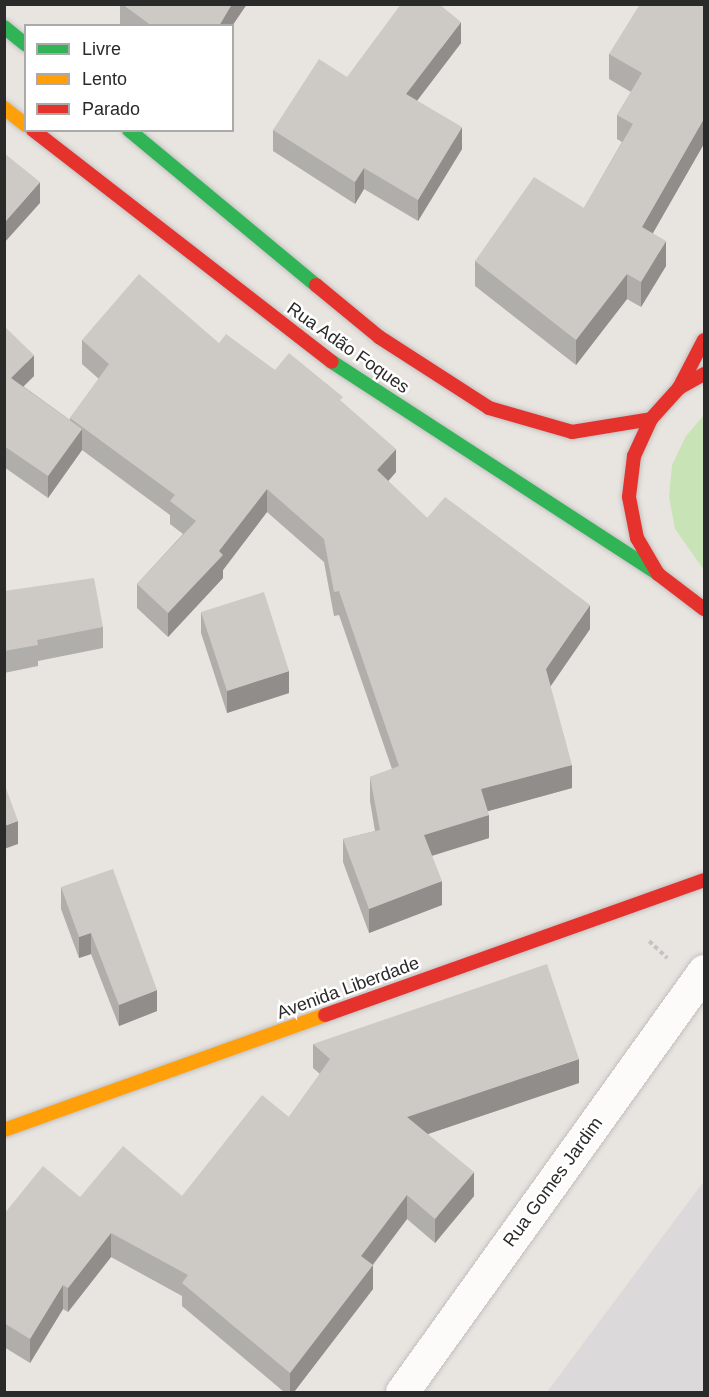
<!DOCTYPE html>
<html>
<head>
<meta charset="utf-8">
<style>
  body { margin:0 }
  #map { position:relative; width:709px; height:1397px; overflow:hidden; background:#e8e4df; font-family:Arial,sans-serif }
  div>[style] { position:absolute }
  [style*='--x'] { left:calc(var(--x)*1px); top:calc(var(--y)*1px); width:calc(var(--w)*1px); rotate:calc(var(--a)*1deg) }
  .industrial>* { inset:0; background:#dcd9db }
  .green>* { inset:0; background:#c8e4b7 }
  .path>* { height:4px; margin-top:-2px; transform-origin:0; background:repeating-linear-gradient(90deg,#c5c4c4 0 4.5px,transparent 0 7.5px) }
  .roads { filter:drop-shadow(0 0 2px #c1c0c1) drop-shadow(0 0 2px #c1c0c1) }
  .street>* { height:33px; margin:-16.5px; padding:0 16.5px; transform-origin:16.5px; border-radius:16.5px; background:#fcfbfa }
  .fast>* { height:14px; margin:-7px; padding:0 7px; transform-origin:7px; border-radius:7px; background:#30b455 }
  .slow>* { height:14px; margin:-7px; padding:0 7px; transform-origin:7px; border-radius:7px; background:#ff9f0a }
  .jam>* { height:14px; margin:-7px; padding:0 7px; transform-origin:7px; border-radius:7px; background:#e5322d }
  .wall>* { inset:0; background:#b0aeaa }
  .shaded-wall>* { inset:0; background:#908d8b }
  .building>* { inset:0; background:#cdcac6 }
  span { translate:-50% -50%; white-space:nowrap; text-align:center; line-height:1.15; -webkit-text-stroke:5px #fff; paint-order:stroke }
  .street-label { font-size:18px; color:#2a2a2a }
  .frame { position:absolute; inset:0; border:6px solid #2a2a2a; pointer-events:none }
  .legend { position:absolute; left:24px; top:24px; width:210px; height:108px; box-sizing:border-box; background:#fff; border:2px solid #aaa; margin:0; padding:8px 10px; list-style:none; font-size:18px; color:#2a2a2a }
  .legend li { display:flex; align-items:center; gap:12px; height:30px }
  .legend b { width:30px; border:2px solid #aaa }
</style>
</head>
<body>
<div id="map">
  <div class="industrial">
    <div style="clip-path:polygon(704px 1181px,704px 1392px,547px 1392px)"></div>
  </div>
  <div class="green">
    <div style="clip-path:polygon(704px 415px,704px 570px,675px 529px,669px 497px,672px 465px,686px 436px)"></div>
  </div>
  <div class="path">
    <div style="--x:649;--y:941;--w:25;--a:43"></div>
  </div>
  <div class="roads">
    <div class="street">
      <div style="--x:402;--y:1392;--w:518;--a:-54.35"></div>
    </div>
    <div class="fast">
      <div style="--x:4;--y:27;--w:28;--a:39"></div>
      <div style="--x:129;--y:130;--w:243;--a:39.7"></div>
      <div style="--x:332;--y:362;--w:389;--a:33"></div>
    </div>
    <div class="slow">
      <div style="--x:4;--y:108;--w:28;--a:38"></div>
      <div style="--x:4;--y:1130;--w:341;--a:-19.7"></div>
    </div>
    <div class="jam">
      <div style="--x:33;--y:130;--w:378;--a:37.8"></div>
      <div style="--x:316;--y:285;--w:82;--a:39.5"></div>
      <div style="--x:379;--y:337;--w:131;--a:32.8"></div>
      <div style="--x:489;--y:408;--w:86;--a:16.1"></div>
      <div style="--x:572;--y:432;--w:80;--a:-9.3"></div>
      <div style="--x:704;--y:374;--w:29;--a:151"></div>
      <div style="--x:679;--y:388;--w:42;--a:132.1"></div>
      <div style="--x:651;--y:419;--w:41;--a:114.7"></div>
      <div style="--x:634;--y:456;--w:41;--a:97"></div>
      <div style="--x:629;--y:497;--w:42;--a:79"></div>
      <div style="--x:637;--y:538;--w:42;--a:59.7"></div>
      <div style="--x:658;--y:574;--w:58;--a:37.3"></div>
      <div style="--x:679;--y:388;--w:54;--a:-62.5"></div>
      <div style="--x:325;--y:1015;--w:402;--a:-19.6"></div>
    </div>
  </div>
  <div class="wall">
    <div style="clip-path:polygon(120px 4px,247px 4px,232px 26px,120px 26px)"></div>
    <div style="clip-path:polygon(705px 4px,705px 142px,653px 233px,666px 266px,641px 307px,627px 299px,576px 365px,475px 286px,475px 261px,584px 208px,622px 142px,617px 139px,617px 115px,631px 92px,609px 79px,609px 54px)"></div>
    <div style="clip-path:polygon(461px 43px,417px 101px,462px 149px,418px 221px,364px 189px,355px 204px,273px 151px,273px 130px,347px 77px)"></div>
    <div style="clip-path:polygon(4px 326px,34px 376px,23px 386px,70px 420px,70px 418px,99px 379px,82px 364px,82px 340px,219px 343px,343px 403px,396px 472px,388px 481px,427px 518px,590px 629px,550px 686px,572px 788px,488px 811px,489px 838px,432px 856px,442px 905px,369px 933px,343px 862px,343px 839px,375px 831px,370px 801px,370px 777px,392px 769px,339px 615px,334px 616px,324px 562px,267px 512px,223px 570px,223px 578px,168px 637px,137px 608px,137px 584px,183px 534px,170px 524px,170px 515px,82px 450px,48px 498px,4px 467px)"></div>
    <div style="clip-path:polygon(4px 591px,103px 627px,103px 648px,38px 661px,38px 666px,4px 673px)"></div>
    <div style="clip-path:polygon(201px 612px,289px 693px,227px 713px,201px 633px)"></div>
    <div style="clip-path:polygon(61px 887px,157px 1011px,119px 1026px,91px 954px,79px 958px,61px 909px)"></div>
    <div style="clip-path:polygon(313px 1044px,579px 1083px,428px 1134px,474px 1196px,435px 1243px,407px 1219px,373px 1265px,373px 1289px,294px 1392px,284px 1392px,182px 1306px,182px 1296px,111px 1257px,68px 1312px,63px 1309px,30px 1363px,4px 1347px,4px 1214px,80px 1197px,182px 1196px,289px 1117px,320px 1074px,313px 1068px)"></div>
  </div>
  <div class="shaded-wall">
    <div style="clip-path:polygon(232px 4px,247px 4px,232px 26px,219px 26px)"></div>
    <div style="clip-path:polygon(461px 22px,461px 43px,406px 115px,406px 94px)"></div>
    <div style="clip-path:polygon(705px 117px,705px 142px,642px 252px,642px 227px)"></div>
    <div style="clip-path:polygon(462px 127px,462px 149px,418px 221px,418px 200px)"></div>
    <div style="clip-path:polygon(364px 168px,364px 189px,355px 204px,355px 182px)"></div>
    <div style="clip-path:polygon(40px 182px,40px 203px,4px 243px,4px 223px)"></div>
    <div style="clip-path:polygon(666px 241px,666px 266px,641px 307px,641px 282px)"></div>
    <div style="clip-path:polygon(627px 274px,627px 299px,576px 365px,576px 340px)"></div>
    <div style="clip-path:polygon(34px 355px,34px 376px,11px 399px,11px 378px)"></div>
    <div style="clip-path:polygon(82px 429px,82px 450px,48px 498px,48px 476px)"></div>
    <div style="clip-path:polygon(396px 449px,396px 472px,377px 494px,377px 470px)"></div>
    <div style="clip-path:polygon(267px 489px,267px 512px,223px 570px,223px 578px,168px 637px,168px 613px,219px 551px)"></div>
    <div style="clip-path:polygon(590px 605px,590px 629px,546px 693px,546px 669px)"></div>
    <div style="clip-path:polygon(289px 671px,289px 693px,227px 713px,227px 691px)"></div>
    <div style="clip-path:polygon(572px 765px,572px 788px,481px 813px,481px 789px)"></div>
    <div style="clip-path:polygon(489px 815px,489px 838px,424px 858px,424px 835px)"></div>
    <div style="clip-path:polygon(18px 821px,18px 844px,4px 849px,4px 826px)"></div>
    <div style="clip-path:polygon(442px 881px,442px 905px,369px 933px,369px 909px)"></div>
    <div style="clip-path:polygon(91px 933px,91px 954px,79px 958px,79px 937px)"></div>
    <div style="clip-path:polygon(157px 990px,157px 1011px,119px 1026px,119px 1005px)"></div>
    <div style="clip-path:polygon(579px 1059px,579px 1083px,407px 1141px,407px 1117px)"></div>
    <div style="clip-path:polygon(474px 1172px,474px 1196px,435px 1243px,435px 1219px)"></div>
    <div style="clip-path:polygon(407px 1195px,407px 1219px,361px 1280px,361px 1256px)"></div>
    <div style="clip-path:polygon(111px 1233px,111px 1257px,68px 1312px,68px 1288px)"></div>
    <div style="clip-path:polygon(373px 1265px,373px 1289px,294px 1392px,290px 1392px,290px 1373px)"></div>
    <div style="clip-path:polygon(63px 1285px,63px 1309px,30px 1363px,30px 1339px)"></div>
  </div>
  <div class="building">
    <div style="clip-path:polygon(122px 4px,232px 4px,219px 26px,152px 26px)"></div>
    <div style="clip-path:polygon(401px 4px,439px 4px,461px 22px,406px 94px,462px 127px,418px 200px,364px 168px,355px 182px,273px 130px,319px 59px,347px 77px)"></div>
    <div style="clip-path:polygon(640px 4px,705px 4px,705px 117px,642px 227px,666px 241px,641px 282px,627px 274px,576px 340px,475px 261px,534px 177px,584px 208px,633px 124px,617px 115px,642px 73px,609px 54px)"></div>
    <div style="clip-path:polygon(4px 153px,40px 182px,4px 223px)"></div>
    <div style="clip-path:polygon(139px 274px,219px 343px,226px 334px,275px 370px,289px 353px,343px 397px,340px 400px,396px 449px,377px 470px,427px 518px,445px 497px,590px 605px,546px 669px,572px 765px,481px 789px,489px 815px,424px 835px,442px 881px,369px 909px,343px 839px,380px 830px,370px 777px,399px 766px,339px 591px,334px 592px,324px 539px,267px 489px,219px 551px,223px 555px,168px 613px,137px 584px,196px 521px,170px 501px,175px 495px,70px 418px,109px 364px,82px 340px)"></div>
    <div style="clip-path:polygon(4px 326px,34px 355px,11px 378px,82px 429px,48px 476px,4px 446px)"></div>
    <div style="clip-path:polygon(94px 578px,103px 627px,37px 640px,38px 645px,4px 651px,4px 591px)"></div>
    <div style="clip-path:polygon(264px 592px,289px 671px,227px 691px,201px 612px)"></div>
    <div style="clip-path:polygon(4px 783px,18px 821px,4px 826px)"></div>
    <div style="clip-path:polygon(113px 869px,157px 990px,119px 1005px,91px 933px,79px 937px,61px 887px)"></div>
    <div style="clip-path:polygon(547px 964px,579px 1059px,407px 1117px,474px 1172px,435px 1219px,407px 1195px,361px 1256px,373px 1265px,290px 1373px,182px 1283px,188px 1275px,111px 1233px,68px 1288px,63px 1285px,30px 1339px,4px 1323px,4px 1214px,43px 1166px,80px 1197px,123px 1146px,182px 1196px,262px 1095px,289px 1117px,330px 1059px,313px 1044px)"></div>
  </div>
  <div class="street-label">
    <span style="left:348px;top:348px;rotate:35deg">Rua Adão Foques</span>
    <span style="left:348px;top:988px;rotate:-20deg">Avenida Liberdade</span>
    <span style="left:553px;top:1182px;rotate:-54deg">Rua Gomes Jardim</span>
  </div>
  <div class="frame"></div>
  <ul class="legend">
  <li><b style="height:8px;background:#30b455"></b>Livre</li>
  <li><b style="height:8px;background:#ff9f0a"></b>Lento</li>
  <li><b style="height:8px;background:#e5322d"></b>Parado</li>
  </ul>
</div>
</body>
</html>
